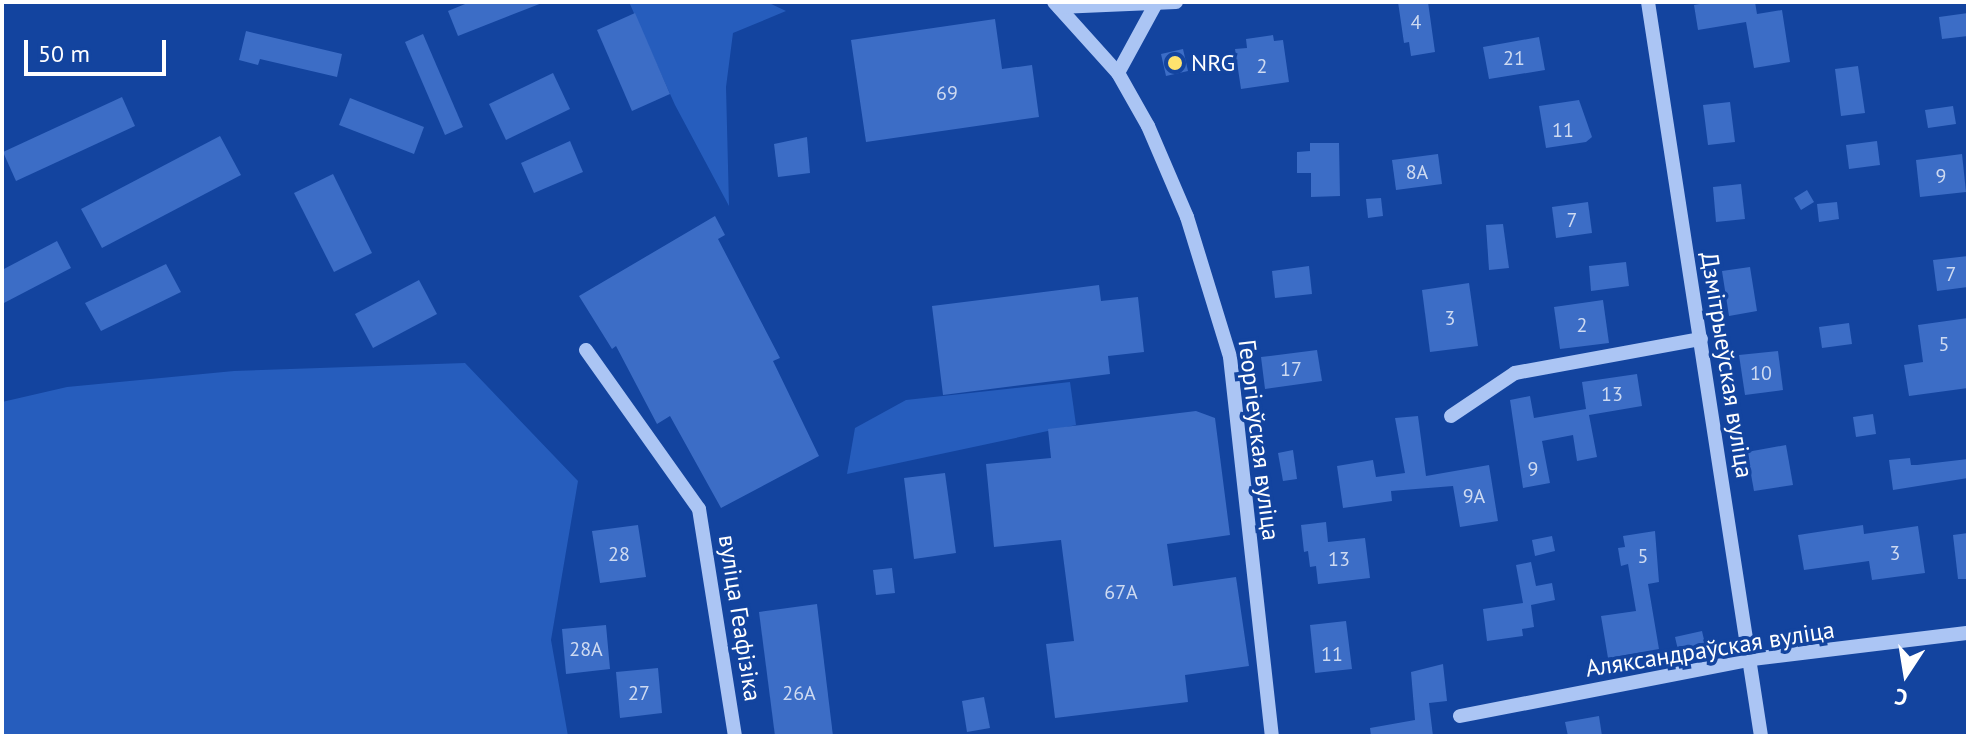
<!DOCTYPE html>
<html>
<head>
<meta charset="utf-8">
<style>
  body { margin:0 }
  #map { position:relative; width:1970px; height:738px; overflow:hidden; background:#13449f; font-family:"PT Sans",sans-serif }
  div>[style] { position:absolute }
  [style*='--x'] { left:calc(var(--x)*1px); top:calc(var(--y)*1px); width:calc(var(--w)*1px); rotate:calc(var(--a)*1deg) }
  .green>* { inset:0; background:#265dbd }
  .building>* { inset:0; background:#3c6dc6 }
  .minor>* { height:14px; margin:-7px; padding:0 7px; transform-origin:7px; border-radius:7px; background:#abc5f4 }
  .dots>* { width:22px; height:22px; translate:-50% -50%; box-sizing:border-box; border:4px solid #13449f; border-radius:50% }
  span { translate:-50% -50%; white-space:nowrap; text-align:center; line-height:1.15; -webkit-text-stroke:7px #13449f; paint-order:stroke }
  .number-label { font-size:20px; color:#cedaf1 }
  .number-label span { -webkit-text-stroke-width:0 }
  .poi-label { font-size:24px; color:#fff }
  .left { translate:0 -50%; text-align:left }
  .street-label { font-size:24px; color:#fff }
  .frame { position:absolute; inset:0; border:4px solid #fff; pointer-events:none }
  .north { position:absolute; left:1866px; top:634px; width:80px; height:80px; -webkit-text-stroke:6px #13449f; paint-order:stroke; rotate:192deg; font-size:22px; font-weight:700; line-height:32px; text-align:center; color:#fff }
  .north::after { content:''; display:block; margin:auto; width:28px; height:36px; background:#fff; clip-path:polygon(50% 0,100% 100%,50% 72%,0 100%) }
  .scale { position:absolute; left:24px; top:40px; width:142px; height:36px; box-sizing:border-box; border:4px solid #fff; border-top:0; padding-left:10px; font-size:24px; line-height:28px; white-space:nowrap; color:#fff; -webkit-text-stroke:6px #13449f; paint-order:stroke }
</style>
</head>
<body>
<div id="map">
  <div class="green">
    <div style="clip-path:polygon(629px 2px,767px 2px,786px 11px,733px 33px,726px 87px,729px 206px,675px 105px)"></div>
    <div style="clip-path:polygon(465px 363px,578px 481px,551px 640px,568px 736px,2px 736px,2px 402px,67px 387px,234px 371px)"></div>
    <div style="clip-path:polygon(1070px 382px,1076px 425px,847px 474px,855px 428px,906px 400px)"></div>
  </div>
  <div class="building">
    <div style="clip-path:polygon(470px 2px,542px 2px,542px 3px,458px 36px,448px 11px)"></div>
    <div style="clip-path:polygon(1398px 2px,1428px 2px,1435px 52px,1411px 56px,1409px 42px,1404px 43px)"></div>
    <div style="clip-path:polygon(1711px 2px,1755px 2px,1757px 14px,1782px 10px,1790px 62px,1754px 68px,1746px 22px,1698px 30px,1694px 5px)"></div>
    <div style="clip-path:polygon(635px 13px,670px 94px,632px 111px,597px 30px)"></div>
    <div style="clip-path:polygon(1968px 13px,1968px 36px,1942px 39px,1939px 17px)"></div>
    <div style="clip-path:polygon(995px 19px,1002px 69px,1032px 65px,1039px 117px,866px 142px,851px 40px)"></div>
    <div style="clip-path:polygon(246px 31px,342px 54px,337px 77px,260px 59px,258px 65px,239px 60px)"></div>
    <div style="clip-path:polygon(423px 34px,463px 127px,445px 135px,405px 42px)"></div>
    <div style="clip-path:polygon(1273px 35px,1274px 41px,1283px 40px,1289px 82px,1241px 89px,1235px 49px,1247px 48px,1246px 39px)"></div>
    <div style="clip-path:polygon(1539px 37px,1545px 70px,1489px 79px,1483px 47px)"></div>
    <div style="clip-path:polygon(1183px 49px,1188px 71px,1166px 76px,1161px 54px)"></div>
    <div style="clip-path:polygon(1858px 66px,1865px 113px,1841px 116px,1835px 69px)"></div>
    <div style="clip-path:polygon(553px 73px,570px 109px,506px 140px,489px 104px)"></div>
    <div style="clip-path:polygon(122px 97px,135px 126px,16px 181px,3px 152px)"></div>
    <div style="clip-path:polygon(350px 98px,424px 127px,414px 154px,339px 125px)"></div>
    <div style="clip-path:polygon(1579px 100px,1592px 137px,1586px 142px,1546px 148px,1539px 106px)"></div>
    <div style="clip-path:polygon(1730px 102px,1735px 142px,1708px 145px,1703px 105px)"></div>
    <div style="clip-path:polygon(1953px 106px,1956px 124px,1928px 128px,1925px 110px)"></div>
    <div style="clip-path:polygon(220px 136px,241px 175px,102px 248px,81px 209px)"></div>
    <div style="clip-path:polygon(807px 137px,810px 173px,778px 177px,774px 144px)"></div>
    <div style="clip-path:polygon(570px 141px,583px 172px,534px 193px,521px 163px)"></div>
    <div style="clip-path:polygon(1877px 141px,1880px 165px,1849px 169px,1846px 145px)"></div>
    <div style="clip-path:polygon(1310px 143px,1339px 143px,1340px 196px,1311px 197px,1311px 173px,1297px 173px,1297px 152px,1310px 151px)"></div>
    <div style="clip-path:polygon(1438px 154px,1442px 184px,1396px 190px,1392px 160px)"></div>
    <div style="clip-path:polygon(1962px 154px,1966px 192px,1920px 197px,1916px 160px)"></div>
    <div style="clip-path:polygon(333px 174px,372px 253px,334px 272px,294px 193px)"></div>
    <div style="clip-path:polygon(1741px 184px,1745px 219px,1716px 222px,1713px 187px)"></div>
    <div style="clip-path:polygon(1807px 190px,1814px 202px,1801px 210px,1794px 198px)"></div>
    <div style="clip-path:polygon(1381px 198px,1383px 216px,1368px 218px,1366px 199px)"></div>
    <div style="clip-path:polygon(1588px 202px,1592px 233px,1556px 238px,1552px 207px)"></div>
    <div style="clip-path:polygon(1837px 202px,1839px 219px,1819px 222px,1817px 204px)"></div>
    <div style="clip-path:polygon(715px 216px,725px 235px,718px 239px,780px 358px,773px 361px,819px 456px,721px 508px,670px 416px,657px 424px,616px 346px,612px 349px,579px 296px)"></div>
    <div style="clip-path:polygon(1503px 224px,1509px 268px,1489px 270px,1486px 225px)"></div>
    <div style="clip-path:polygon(57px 241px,71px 268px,2px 304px,2px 270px)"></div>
    <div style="clip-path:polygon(1968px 256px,1968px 287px,1937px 291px,1933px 260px)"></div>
    <div style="clip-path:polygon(1626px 262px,1629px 286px,1591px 291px,1589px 266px)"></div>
    <div style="clip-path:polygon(166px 264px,181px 292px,101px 331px,85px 303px)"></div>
    <div style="clip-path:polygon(1309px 266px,1312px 294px,1275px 298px,1272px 271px)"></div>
    <div style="clip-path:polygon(1750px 267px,1757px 311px,1729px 316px,1722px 271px)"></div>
    <div style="clip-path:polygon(419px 280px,437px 314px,373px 348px,355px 314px)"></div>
    <div style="clip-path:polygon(1469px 283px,1478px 346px,1430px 352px,1422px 290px)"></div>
    <div style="clip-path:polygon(1099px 285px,1101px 301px,1138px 297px,1144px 352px,1108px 356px,1110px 374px,943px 395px,932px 306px)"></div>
    <div style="clip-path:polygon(1603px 300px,1609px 343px,1560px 349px,1554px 307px)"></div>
    <div style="clip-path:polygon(1968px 318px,1968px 388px,1909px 396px,1904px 365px,1923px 362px,1918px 325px)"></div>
    <div style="clip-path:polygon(1849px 323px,1852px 344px,1822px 348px,1819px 327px)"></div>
    <div style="clip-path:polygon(1317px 350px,1322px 381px,1265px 389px,1261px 357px)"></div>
    <div style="clip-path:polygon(1778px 351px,1783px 390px,1745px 395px,1739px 355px)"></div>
    <div style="clip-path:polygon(1637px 374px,1642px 406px,1589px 415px,1597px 457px,1577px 461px,1573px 435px,1542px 441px,1550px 483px,1523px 488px,1510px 400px,1530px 396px,1534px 418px,1586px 409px,1582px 382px)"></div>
    <div style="clip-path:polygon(1196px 411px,1215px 418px,1230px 535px,1167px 544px,1173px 586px,1236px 577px,1249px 666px,1185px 675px,1188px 702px,1055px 718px,1046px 644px,1074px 641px,1061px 540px,994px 547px,986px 464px,1051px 458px,1048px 429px)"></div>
    <div style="clip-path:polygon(1873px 414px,1876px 434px,1856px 437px,1853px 417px)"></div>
    <div style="clip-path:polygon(1418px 416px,1426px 476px,1489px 465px,1498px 521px,1460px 527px,1453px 486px,1391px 491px,1392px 501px,1343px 508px,1337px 466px,1373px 460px,1376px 477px,1405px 473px,1395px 418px)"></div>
    <div style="clip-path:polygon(1786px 445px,1793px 485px,1754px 491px,1747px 452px)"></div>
    <div style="clip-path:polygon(1293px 450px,1297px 479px,1283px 481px,1278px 453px)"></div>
    <div style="clip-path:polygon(1910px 458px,1911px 465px,1917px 465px,1968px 459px,1968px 478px,1893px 490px,1889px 460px)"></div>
    <div style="clip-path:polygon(945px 473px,956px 553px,914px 559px,904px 478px)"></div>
    <div style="clip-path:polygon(1326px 522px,1328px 542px,1365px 538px,1370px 578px,1318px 584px,1316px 566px,1310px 567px,1308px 551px,1304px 552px,1301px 525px)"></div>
    <div style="clip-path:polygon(638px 525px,646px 577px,600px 583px,592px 531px)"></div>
    <div style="clip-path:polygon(1863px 525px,1864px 534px,1918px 526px,1925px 573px,1872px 580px,1869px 561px,1804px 570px,1798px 535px)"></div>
    <div style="clip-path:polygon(1655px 531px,1659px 582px,1648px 584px,1659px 649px,1608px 658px,1601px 616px,1636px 611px,1628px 564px,1621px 566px,1618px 548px,1625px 547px,1623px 536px)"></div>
    <div style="clip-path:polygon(1968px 533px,1968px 579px,1958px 579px,1953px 535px)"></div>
    <div style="clip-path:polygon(1552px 536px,1555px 551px,1535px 556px,1532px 540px)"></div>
    <div style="clip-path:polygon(1531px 562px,1536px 586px,1552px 583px,1555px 600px,1531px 605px,1534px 627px,1522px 629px,1523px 636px,1487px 641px,1483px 609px,1523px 603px,1516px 565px)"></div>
    <div style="clip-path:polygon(892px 568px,895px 593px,876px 595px,873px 570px)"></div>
    <div style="clip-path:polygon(817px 604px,833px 736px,775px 736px,759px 612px)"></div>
    <div style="clip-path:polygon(1346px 621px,1352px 669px,1315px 673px,1310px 625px)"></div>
    <div style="clip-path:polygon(606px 625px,610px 669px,566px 674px,562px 629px)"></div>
    <div style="clip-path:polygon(1702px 631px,1708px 657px,1681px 663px,1675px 637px)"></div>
    <div style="clip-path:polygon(1443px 664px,1447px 701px,1429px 703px,1433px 736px,1371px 736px,1370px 728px,1415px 720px,1411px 672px)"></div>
    <div style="clip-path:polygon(658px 668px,662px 713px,620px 718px,616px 672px)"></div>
    <div style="clip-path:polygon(984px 697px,990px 728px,967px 732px,962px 701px)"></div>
    <div style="clip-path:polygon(1599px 716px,1602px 736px,1568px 736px,1565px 722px)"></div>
  </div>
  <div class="minor">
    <div style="--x:1054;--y:2;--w:96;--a:48"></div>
    <div style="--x:1118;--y:73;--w:61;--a:60.5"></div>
    <div style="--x:1148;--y:126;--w:99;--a:66.8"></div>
    <div style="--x:1187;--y:217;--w:146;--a:72.9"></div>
    <div style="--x:1230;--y:357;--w:381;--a:83.7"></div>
    <div style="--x:1648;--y:2;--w:743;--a:81.25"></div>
    <div style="--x:1059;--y:7;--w:117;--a:-2.4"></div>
    <div style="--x:1118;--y:73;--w:77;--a:-61.4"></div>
    <div style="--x:586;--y:350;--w:195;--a:54.6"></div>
    <div style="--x:699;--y:509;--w:230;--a:81"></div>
    <div style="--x:1451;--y:416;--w:77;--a:-33.9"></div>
    <div style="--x:1515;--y:373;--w:189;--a:-10.4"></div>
    <div style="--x:1460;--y:716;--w:298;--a:-11"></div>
    <div style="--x:1752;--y:659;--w:218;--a:-6.9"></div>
  </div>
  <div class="dots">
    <div style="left:1175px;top:63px;background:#ffe26e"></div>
  </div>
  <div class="number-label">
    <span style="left:1416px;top:22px">4</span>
    <span style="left:1514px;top:58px">21</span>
    <span style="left:1262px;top:66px">2</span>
    <span style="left:947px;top:93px">69</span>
    <span style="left:1563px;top:130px">11</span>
    <span style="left:1417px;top:172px">8А</span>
    <span style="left:1941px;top:176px">9</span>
    <span style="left:1572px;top:220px">7</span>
    <span style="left:1951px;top:274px">7</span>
    <span style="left:1450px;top:318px">3</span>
    <span style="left:1582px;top:325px">2</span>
    <span style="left:1944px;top:344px">5</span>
    <span style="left:1291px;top:369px">17</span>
    <span style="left:1761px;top:373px">10</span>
    <span style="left:1612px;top:394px">13</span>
    <span style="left:1533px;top:469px">9</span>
    <span style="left:1474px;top:496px">9А</span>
    <span style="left:1895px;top:553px">3</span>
    <span style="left:619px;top:554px">28</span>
    <span style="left:1643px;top:556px">5</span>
    <span style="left:1339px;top:559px">13</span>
    <span style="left:1121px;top:592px">67А</span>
    <span style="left:586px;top:649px">28А</span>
    <span style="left:1332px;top:654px">11</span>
    <span style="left:639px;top:693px">27</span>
    <span style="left:799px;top:693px">26А</span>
  </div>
  <div class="poi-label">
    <span class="left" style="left:1191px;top:63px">NRG</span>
  </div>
  <div class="street-label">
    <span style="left:1727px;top:365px;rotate:81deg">Дзмітрыеўская вуліца</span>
    <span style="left:1259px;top:440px;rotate:83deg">Георгіеўская вуліца</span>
    <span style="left:740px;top:618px;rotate:81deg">вуліца Геафізіка</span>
    <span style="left:1710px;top:649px;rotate:-9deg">Аляксандраўская вуліца</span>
  </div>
  <div class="frame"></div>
  <div class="north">С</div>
  <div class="scale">50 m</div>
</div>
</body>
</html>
